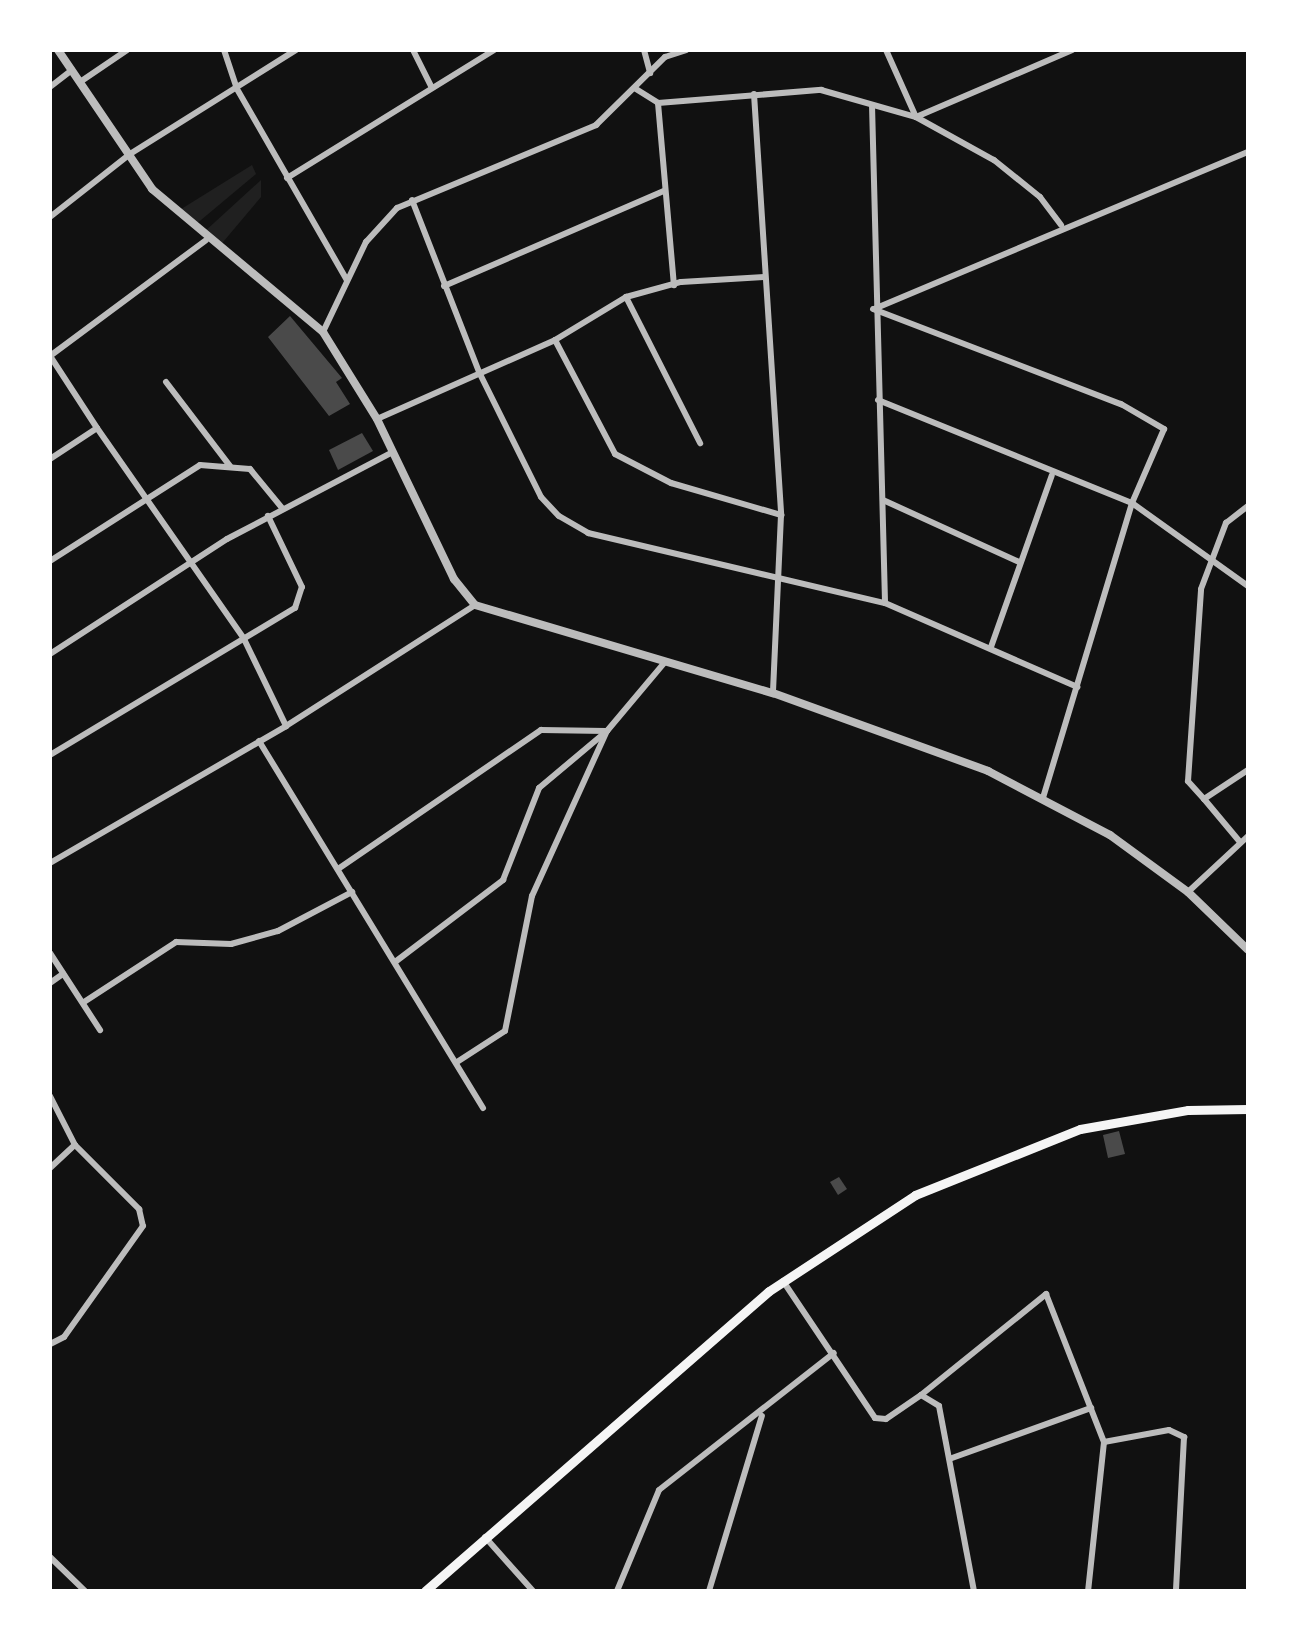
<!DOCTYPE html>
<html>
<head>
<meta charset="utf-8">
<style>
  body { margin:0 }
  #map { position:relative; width:1298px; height:1641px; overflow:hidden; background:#111; font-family:Ubuntu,sans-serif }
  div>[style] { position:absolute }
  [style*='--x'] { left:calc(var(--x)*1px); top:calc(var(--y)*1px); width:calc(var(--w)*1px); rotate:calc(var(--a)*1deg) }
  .green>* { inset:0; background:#202020 }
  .building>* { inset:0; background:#4a4a4a }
  .minor>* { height:6px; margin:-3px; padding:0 3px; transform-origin:3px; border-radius:3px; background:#bcbcbc }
  .tertiary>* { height:8px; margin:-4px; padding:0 4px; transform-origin:4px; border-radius:4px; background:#bcbcbc }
  .secondary>* { height:9px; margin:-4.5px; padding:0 4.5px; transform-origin:4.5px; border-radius:4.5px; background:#f5f5f5 }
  span { translate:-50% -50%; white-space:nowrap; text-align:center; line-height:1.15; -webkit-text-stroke:8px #fff; paint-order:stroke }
  .frame { position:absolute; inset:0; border:52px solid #fff; pointer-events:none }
</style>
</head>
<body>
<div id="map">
  <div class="green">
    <div style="clip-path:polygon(252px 165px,256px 174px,195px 225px,178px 211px)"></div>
    <div style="clip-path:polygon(261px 180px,261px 197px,218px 248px,203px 233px)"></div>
  </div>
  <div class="building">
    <div style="clip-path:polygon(290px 316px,342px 378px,336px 382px,350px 404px,329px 416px,268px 337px)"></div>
    <div style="clip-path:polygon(362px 433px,373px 451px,338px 470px,329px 450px)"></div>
    <div style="clip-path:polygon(1119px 1131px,1125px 1154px,1108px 1158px,1103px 1135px)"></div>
    <div style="clip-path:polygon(839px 1177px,847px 1189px,838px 1195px,830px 1182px)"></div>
  </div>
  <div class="minor">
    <div style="--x:224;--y:50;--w:41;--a:71.6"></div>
    <div style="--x:237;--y:89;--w:220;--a:60.1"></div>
    <div style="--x:413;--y:50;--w:42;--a:63.4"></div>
    <div style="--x:644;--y:50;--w:24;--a:75"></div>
    <div style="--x:886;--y:50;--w:73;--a:65.9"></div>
    <div style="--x:916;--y:117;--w:89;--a:28.9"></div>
    <div style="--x:994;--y:160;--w:59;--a:38.8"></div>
    <div style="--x:1040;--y:197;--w:35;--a:53"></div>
    <div style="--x:80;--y:82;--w:57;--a:-34.2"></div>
    <div style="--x:50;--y:87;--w:28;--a:-38"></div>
    <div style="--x:636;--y:89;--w:26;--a:32"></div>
    <div style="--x:658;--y:103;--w:164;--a:-4.6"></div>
    <div style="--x:821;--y:90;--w:99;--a:15.9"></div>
    <div style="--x:916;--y:117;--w:170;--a:-23.2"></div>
    <div style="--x:754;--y:94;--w:422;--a:86.3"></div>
    <div style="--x:781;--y:515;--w:178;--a:92.6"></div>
    <div style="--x:658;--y:103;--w:183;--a:85"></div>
    <div style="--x:872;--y:105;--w:498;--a:88.5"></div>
    <div style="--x:287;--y:178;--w:243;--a:-31.7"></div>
    <div style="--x:412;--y:200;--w:187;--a:68.7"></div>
    <div style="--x:480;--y:374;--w:137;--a:63.6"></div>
    <div style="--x:541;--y:497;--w:26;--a:47"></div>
    <div style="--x:559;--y:516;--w:34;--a:30"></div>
    <div style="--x:588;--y:533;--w:305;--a:13.3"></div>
    <div style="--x:885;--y:603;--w:210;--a:23.6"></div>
    <div style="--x:50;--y:217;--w:102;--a:-38.2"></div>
    <div style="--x:130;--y:154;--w:196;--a:-32.1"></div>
    <div style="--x:444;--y:286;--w:240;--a:-23.4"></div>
    <div style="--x:626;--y:297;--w:164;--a:63.1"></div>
    <div style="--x:873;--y:309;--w:266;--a:21"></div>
    <div style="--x:1121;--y:404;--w:50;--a:30.2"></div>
    <div style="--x:1164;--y:429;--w:81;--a:113.4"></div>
    <div style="--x:1132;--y:503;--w:307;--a:106.8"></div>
    <div style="--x:874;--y:309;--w:406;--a:-22.8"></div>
    <div style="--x:323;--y:332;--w:100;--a:-64.5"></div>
    <div style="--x:366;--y:242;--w:46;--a:-47.6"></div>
    <div style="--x:397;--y:208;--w:216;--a:-22.6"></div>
    <div style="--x:596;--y:125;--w:97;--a:-44.6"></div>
    <div style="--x:665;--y:57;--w:22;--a:-18"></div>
    <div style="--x:555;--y:340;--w:129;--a:62.2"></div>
    <div style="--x:615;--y:454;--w:63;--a:27.4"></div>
    <div style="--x:671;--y:483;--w:115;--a:16.2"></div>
    <div style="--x:50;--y:356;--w:194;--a:-36.6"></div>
    <div style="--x:166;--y:382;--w:106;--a:52.7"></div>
    <div style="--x:878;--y:400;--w:274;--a:22.1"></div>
    <div style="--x:1132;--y:503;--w:143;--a:35.6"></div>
    <div style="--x:377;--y:419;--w:195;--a:-23.9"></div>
    <div style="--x:555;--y:340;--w:83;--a:-31.2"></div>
    <div style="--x:626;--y:297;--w:57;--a:-15.3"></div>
    <div style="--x:681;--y:282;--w:84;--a:-3.4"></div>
    <div style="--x:97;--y:428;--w:257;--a:55.1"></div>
    <div style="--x:244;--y:639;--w:97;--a:64.2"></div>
    <div style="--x:50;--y:459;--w:56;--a:-33.4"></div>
    <div style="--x:97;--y:428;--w:86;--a:-123.1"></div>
    <div style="--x:883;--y:500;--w:149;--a:24.5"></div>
    <div style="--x:50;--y:561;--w:178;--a:-32.6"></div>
    <div style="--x:200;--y:465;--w:50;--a:4.6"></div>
    <div style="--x:250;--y:469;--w:50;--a:50.6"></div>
    <div style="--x:991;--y:647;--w:182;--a:-70.5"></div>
    <div style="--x:50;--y:654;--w:211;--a:-33"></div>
    <div style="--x:227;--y:539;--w:187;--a:-27.7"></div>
    <div style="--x:259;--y:741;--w:430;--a:58.6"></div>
    <div style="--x:50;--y:755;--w:286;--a:-31"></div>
    <div style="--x:295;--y:608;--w:22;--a:-72"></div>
    <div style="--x:302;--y:587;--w:79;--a:-115.6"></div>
    <div style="--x:1204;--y:799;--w:24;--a:-132"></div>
    <div style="--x:1188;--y:781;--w:192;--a:-86.1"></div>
    <div style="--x:1201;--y:589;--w:71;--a:-69.3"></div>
    <div style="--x:1226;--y:523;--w:28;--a:-38"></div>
    <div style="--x:1240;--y:842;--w:56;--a:-129.9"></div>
    <div style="--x:1204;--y:799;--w:53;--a:-33.4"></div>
    <div style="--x:50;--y:863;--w:273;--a:-30.1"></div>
    <div style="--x:286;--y:726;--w:224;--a:-32.6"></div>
    <div style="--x:338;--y:869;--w:246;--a:-34.4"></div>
    <div style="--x:541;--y:730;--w:65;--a:0.9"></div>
    <div style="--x:1188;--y:892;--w:82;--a:-43"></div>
    <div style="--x:50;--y:953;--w:92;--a:57"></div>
    <div style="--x:395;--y:962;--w:136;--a:-37.2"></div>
    <div style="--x:503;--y:880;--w:99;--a:-68.6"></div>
    <div style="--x:539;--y:788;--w:89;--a:-40"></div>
    <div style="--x:50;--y:983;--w:16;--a:-35"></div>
    <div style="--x:84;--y:1002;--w:110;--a:-33.1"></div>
    <div style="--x:176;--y:942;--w:55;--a:2.1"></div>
    <div style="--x:231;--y:944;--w:49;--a:-15.5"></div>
    <div style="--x:278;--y:931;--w:84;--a:-27.8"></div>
    <div style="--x:457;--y:1062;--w:57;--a:-32.9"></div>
    <div style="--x:505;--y:1031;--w:138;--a:-78.7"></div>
    <div style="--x:532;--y:896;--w:181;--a:-65.6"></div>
    <div style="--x:607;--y:731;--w:90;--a:-50"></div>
    <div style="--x:50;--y:1096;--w:55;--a:63"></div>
    <div style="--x:75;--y:1145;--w:91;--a:45"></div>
    <div style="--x:139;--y:1209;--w:17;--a:77"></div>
    <div style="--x:143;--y:1226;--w:136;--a:125.4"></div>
    <div style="--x:64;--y:1337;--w:16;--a:153"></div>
    <div style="--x:50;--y:1168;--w:34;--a:-43"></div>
    <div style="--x:783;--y:1281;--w:165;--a:56.1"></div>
    <div style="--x:875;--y:1418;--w:11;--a:5"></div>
    <div style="--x:886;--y:1419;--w:42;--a:-34.4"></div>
    <div style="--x:921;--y:1395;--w:21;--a:31"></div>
    <div style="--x:939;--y:1406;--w:188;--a:79.3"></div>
    <div style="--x:921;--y:1395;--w:161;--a:-38.9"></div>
    <div style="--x:1046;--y:1294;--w:159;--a:68.6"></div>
    <div style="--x:1104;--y:1442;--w:150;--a:96.1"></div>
    <div style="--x:1104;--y:1442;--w:66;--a:-10.5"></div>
    <div style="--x:1169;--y:1430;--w:17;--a:25"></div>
    <div style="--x:1184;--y:1437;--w:154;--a:93"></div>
    <div style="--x:952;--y:1458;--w:148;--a:-19.8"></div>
    <div style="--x:485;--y:1537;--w:72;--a:48.4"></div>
    <div style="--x:50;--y:1557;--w:49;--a:44.2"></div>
    <div style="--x:617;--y:1591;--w:109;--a:-67.4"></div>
    <div style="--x:659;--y:1490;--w:222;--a:-38.1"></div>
    <div style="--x:709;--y:1591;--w:183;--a:-73.2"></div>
  </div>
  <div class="tertiary">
    <div style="--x:58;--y:50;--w:168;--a:55.9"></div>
    <div style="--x:152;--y:189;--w:223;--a:39.9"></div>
    <div style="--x:323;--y:332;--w:102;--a:58.2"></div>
    <div style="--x:377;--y:419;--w:178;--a:64.3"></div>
    <div style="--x:454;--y:579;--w:33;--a:51"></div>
    <div style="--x:475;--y:605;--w:311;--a:16.5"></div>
    <div style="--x:773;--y:693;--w:229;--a:19.9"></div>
    <div style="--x:988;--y:771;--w:138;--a:27.7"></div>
    <div style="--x:1110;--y:835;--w:97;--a:36.2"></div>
    <div style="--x:1188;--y:892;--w:83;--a:44"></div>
  </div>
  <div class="secondary">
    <div style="--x:425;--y:1591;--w:456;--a:-41.1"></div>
    <div style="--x:769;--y:1291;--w:175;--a:-33.3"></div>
    <div style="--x:915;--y:1195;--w:178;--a:-21.8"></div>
    <div style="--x:1080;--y:1129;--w:110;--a:-10"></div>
    <div style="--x:1188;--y:1110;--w:60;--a:-1"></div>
  </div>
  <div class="frame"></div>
</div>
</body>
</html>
